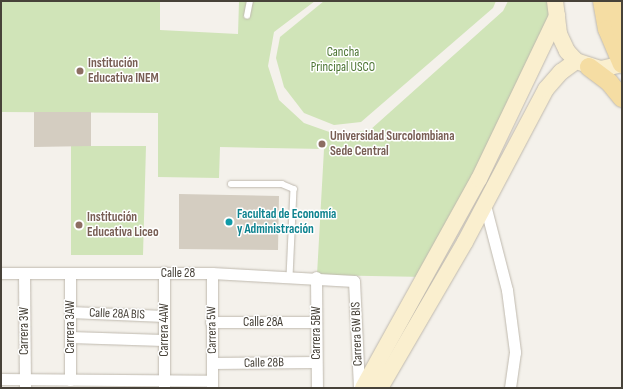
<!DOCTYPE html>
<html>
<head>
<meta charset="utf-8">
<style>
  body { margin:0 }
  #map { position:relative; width:623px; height:389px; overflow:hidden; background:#f4f1eb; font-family:"Sofia Sans Condensed",sans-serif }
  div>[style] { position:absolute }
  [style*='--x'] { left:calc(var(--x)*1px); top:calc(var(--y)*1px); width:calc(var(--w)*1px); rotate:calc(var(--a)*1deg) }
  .green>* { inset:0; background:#d0e4b8 }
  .building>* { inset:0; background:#d4cdc1 }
  .roads { filter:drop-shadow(0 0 1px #bfb9ae) drop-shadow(0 0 1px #bfb9ae) }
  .lane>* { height:5.5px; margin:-2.75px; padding:0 2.75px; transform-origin:2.75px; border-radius:2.75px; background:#fff }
  .street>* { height:11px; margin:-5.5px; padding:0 5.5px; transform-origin:5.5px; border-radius:5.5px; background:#fff }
  .secondary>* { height:16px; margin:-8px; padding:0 8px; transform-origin:8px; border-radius:8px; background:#faefcf }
  .primary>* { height:18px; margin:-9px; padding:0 9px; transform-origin:9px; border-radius:9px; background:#f5dda3 }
  .dots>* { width:11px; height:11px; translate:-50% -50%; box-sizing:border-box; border:2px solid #fff; border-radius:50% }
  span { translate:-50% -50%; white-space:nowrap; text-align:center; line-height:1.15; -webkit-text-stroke:3px #fff; paint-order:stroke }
  .park-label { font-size:13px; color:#4b7432 }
  .education-label { font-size:13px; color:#785e54; font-weight:700 }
  .left { translate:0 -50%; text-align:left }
  .culture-label { font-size:13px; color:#0d838f; font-weight:700 }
  .street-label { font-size:13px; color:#474239 }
  .frame { position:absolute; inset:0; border:2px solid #474239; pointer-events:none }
</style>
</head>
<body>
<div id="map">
  <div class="green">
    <div style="clip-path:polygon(1px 1px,160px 1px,160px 30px,238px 34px,239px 1px,315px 1px,274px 32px,268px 66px,279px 100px,304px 123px,335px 134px,370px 130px,503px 11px,508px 1px,558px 1px,426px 277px,317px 275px,324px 149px,220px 147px,219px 178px,158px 177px,158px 113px,1px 112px)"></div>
    <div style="clip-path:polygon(324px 1px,496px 1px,493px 8px,361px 122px,334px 125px,304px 113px,284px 87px,276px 58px,280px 37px)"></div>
    <div style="clip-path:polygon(71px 146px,146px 146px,143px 255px,71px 255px)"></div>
  </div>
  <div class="building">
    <div style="clip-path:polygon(34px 112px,91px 112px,91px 146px,34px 147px)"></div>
    <div style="clip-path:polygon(179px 194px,279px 196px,278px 250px,179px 249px)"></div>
  </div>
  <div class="roads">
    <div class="lane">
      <div style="--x:247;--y:16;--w:15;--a:-79"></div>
      <div style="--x:231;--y:184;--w:51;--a:0"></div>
      <div style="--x:282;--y:184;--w:13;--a:23"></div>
      <div style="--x:294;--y:189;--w:87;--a:92.6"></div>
    </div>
    <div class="street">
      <div style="--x:485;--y:205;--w:88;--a:75.5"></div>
      <div style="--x:507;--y:290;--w:63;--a:82.6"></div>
      <div style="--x:515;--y:352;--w:36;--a:98"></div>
      <div style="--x:1;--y:273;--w:211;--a:0"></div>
      <div style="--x:212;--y:273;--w:142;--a:3.2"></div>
      <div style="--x:354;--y:281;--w:107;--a:87.3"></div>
      <div style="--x:24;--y:273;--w:115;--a:89.5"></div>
      <div style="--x:316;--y:277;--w:111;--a:89.5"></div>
      <div style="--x:70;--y:312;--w:94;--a:2.4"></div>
      <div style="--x:211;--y:322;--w:105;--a:0"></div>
      <div style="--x:70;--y:337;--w:93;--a:1.8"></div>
      <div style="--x:212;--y:363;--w:103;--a:-0.6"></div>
      <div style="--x:1;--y:379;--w:211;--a:0.5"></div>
      <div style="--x:70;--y:380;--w:107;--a:-90"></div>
      <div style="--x:212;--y:387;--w:114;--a:-90"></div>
      <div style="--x:164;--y:388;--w:116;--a:-90"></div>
    </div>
    <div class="secondary">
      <div style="--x:555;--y:1;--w:33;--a:83"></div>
      <div style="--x:559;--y:34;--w:19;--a:65"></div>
      <div style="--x:567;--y:51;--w:13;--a:48"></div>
      <div style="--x:576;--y:61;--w:26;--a:18"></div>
      <div style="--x:601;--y:69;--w:22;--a:-13"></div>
      <div style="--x:363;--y:388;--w:239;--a:-61"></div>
      <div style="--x:479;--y:179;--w:181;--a:-64.4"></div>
      <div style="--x:380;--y:388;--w:169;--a:-59.8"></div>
      <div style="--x:465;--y:242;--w:173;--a:-62.1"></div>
      <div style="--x:546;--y:89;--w:23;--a:-49"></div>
      <div style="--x:561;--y:72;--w:19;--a:-36"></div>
    </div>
    <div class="primary">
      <div style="--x:602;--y:1;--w:28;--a:80"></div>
      <div style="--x:607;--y:29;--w:38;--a:67"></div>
      <div style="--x:615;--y:1;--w:32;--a:77"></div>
      <div style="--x:589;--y:67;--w:25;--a:37"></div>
      <div style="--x:609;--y:82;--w:21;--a:51"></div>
    </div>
  </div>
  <div class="dots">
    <div style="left:80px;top:71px;background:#8d6e63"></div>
    <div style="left:322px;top:144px;background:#8d6e63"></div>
    <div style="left:229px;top:222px;background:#0f9aa8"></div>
    <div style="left:79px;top:225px;background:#8d6e63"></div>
  </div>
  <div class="park-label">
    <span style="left:343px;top:60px">Cancha<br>Principal USCO</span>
  </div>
  <div class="education-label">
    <span class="left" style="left:88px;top:71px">Institución<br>Educativa INEM</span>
    <span class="left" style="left:330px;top:144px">Universidad Surcolombiana<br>Sede Central</span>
    <span class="left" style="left:87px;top:225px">Institución<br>Educativa Liceo</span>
  </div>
  <div class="culture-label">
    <span class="left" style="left:237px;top:222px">Facultad de Economía<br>y Administración</span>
  </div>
  <div class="street-label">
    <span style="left:178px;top:273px">Calle 28</span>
    <span style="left:117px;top:314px;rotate:2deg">Calle 28A BIS</span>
    <span style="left:263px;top:322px">Calle 28A</span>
    <span style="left:70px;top:327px;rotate:-90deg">Carrera 3AW</span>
    <span style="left:164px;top:330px;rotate:-90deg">Carrera 4AW</span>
    <span style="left:212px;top:330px;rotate:-91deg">Carrera 5W</span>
    <span style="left:24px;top:331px;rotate:-90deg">Carrera 3W</span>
    <span style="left:316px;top:333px;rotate:-90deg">Carrera 5BW</span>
    <span style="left:357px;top:334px;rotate:-92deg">Carrera 6W BIS</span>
    <span style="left:264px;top:363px;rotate:-1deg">Calle 28B</span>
  </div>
  <div class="frame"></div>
</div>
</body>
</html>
